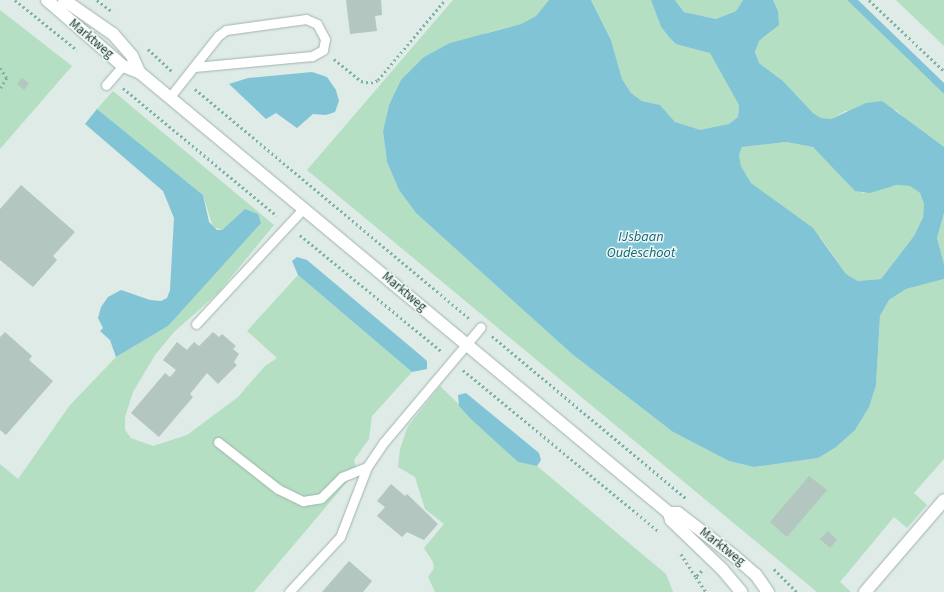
<!DOCTYPE html>
<html>
<head>
<meta charset="utf-8">
<style>
  body { margin:0 }
  #map { position:relative; width:944px; height:592px; overflow:hidden; background:#deebe6; font-family:"Source Sans 3",sans-serif }
  div>[style] { position:absolute }
  [style*='--x'] { left:calc(var(--x)*1px); top:calc(var(--y)*1px); width:calc(var(--w)*1px); rotate:calc(var(--a)*1deg) }
  .green>* { inset:0; background:#b4dfc2 }
  .water>* { inset:0; background:#80c4d6 }
  .building>* { inset:0; background:#b3c6bf }
  .path>* { height:2.5px; margin-top:-1.25px; transform-origin:0; background:repeating-linear-gradient(90deg,#7bb2a4 0 2px,transparent 0 5px) }
  .roads { filter:drop-shadow(0 0 1px #a1b3ae) drop-shadow(0 0 1px #a1b3ae) }
  .service>* { height:9px; margin:-4.5px; padding:0 4.5px; transform-origin:4.5px; border-radius:4.5px; background:#fff }
  .minor>* { height:12px; margin:-6px; padding:0 6px; transform-origin:6px; border-radius:6px; background:#fff }
  .tertiary>* { height:12px; margin:-6px; padding:0 6px; transform-origin:6px; border-radius:6px; background:#fff }
  span { translate:-50% -50%; white-space:nowrap; text-align:center; line-height:1.15; -webkit-text-stroke:3px #eff8f4; paint-order:stroke }
  .street-label { font-size:13px; color:#1e3c36 }
  .water-label { font-size:14px; color:#13657d; font-style:italic }
</style>
</head>
<body>
<div id="map">
  <div class="green">
    <div style="clip-path:polygon(453px 0,549px 0,536px 16px,521px 24px,486px 33px,389px 105px,383px 131px,387px 162px,399px 190px,416px 213px,572px 354px,673px 432px,729px 461px,754px 467px,818px 458px,876px 385px,880px 316px,889px 300px,906px 289px,944px 279px,944px 459px,914px 493px,927px 505px,907px 528px,894px 517px,840px 582px,851px 592px,817px 592px,307px 170px)"></div>
    <div style="clip-path:polygon(591px 0,651px 0,661px 27px,676px 44px,696px 47px,710px 53px,716px 60px,739px 105px,738px 117px,729px 124px,717px 128px,700px 130px,685px 127px,675px 122px,660px 105px,642px 101px,631px 93px,622px 79px,611px 40px)"></div>
    <div style="clip-path:polygon(675px 0,743px 0,736px 11px,716px 19px,684px 12px)"></div>
    <div style="clip-path:polygon(773px 0,847px 0,944px 94px,944px 147px,921px 133px,896px 110px,845px 111px,831px 119px,821px 118px,813px 113px,783px 81px,759px 63px,755px 52px,759px 41px,771px 32px,778px 11px)"></div>
    <div style="clip-path:polygon(896px 0,944px 0,944px 46px)"></div>
    <div style="clip-path:polygon(0 10px,72px 66px,0 149px)"></div>
    <div style="clip-path:polygon(113px 91px,274px 225px,218px 293px,174px 332px,155px 355px,133px 392px,125px 417px,125px 430px,131px 438px,153px 446px,187px 435px,238px 397px,265px 366px,277px 358px,247px 331px,298px 275px,412px 372px,372px 416px,369px 439px,354px 460px,357px 470px,254px 592px,0 592px,0 464px,18px 479px,70px 405px,116px 357px,168px 326px,186px 303px,245px 209px,222px 230px,213px 227px,203px 195px,97px 109px)"></div>
    <div style="clip-path:polygon(786px 142px,813px 147px,863px 193px,896px 185px,910px 186px,920px 193px,924px 204px,923px 216px,914px 236px,881px 279px,858px 281px,846px 274px,821px 238px,751px 183px,741px 166px,739px 155px,742px 147px)"></div>
    <div style="clip-path:polygon(944px 213px,944px 264px,937px 238px)"></div>
    <div style="clip-path:polygon(440px 386px,518px 462px,537px 466px,666px 574px,673px 592px,435px 592px,428px 577px,434px 568px,433px 562px,424px 548px,444px 524px,425px 509px,415px 477px,398px 467px,400px 449px,408px 426px)"></div>
  </div>
  <div class="water">
    <div style="clip-path:polygon(evenodd,549px 0,591px 0,611px 40px,622px 79px,631px 93px,642px 101px,660px 105px,675px 122px,700px 130px,729px 124px,738px 117px,739px 105px,710px 53px,676px 44px,670px 38px,661px 27px,651px 0,675px 0,684px 12px,716px 19px,736px 11px,743px 0,773px 0,778px 11px,779px 25px,759px 41px,755px 52px,759px 63px,783px 81px,813px 113px,821px 118px,831px 119px,866px 103px,882px 101px,944px 147px,944px 213px,937px 238px,944px 264px,944px 279px,906px 289px,889px 300px,880px 316px,876px 385px,869px 407px,855px 430px,836px 447px,818px 458px,754px 467px,729px 461px,673px 432px,572px 354px,416px 213px,399px 190px,387px 162px,383px 131px,389px 105px,401px 80px,424px 57px,450px 43px,521px 24px,536px 16px,549px 0,786px 142px,813px 147px,855px 191px,870px 193px,896px 185px,910px 186px,920px 193px,924px 204px,923px 217px,914px 236px,881px 279px,858px 281px,846px 274px,813px 228px,751px 183px,741px 166px,739px 155px,742px 147px,786px 142px)"></div>
    <div style="clip-path:polygon(847px 0,858px 0,944px 83px,944px 94px)"></div>
    <div style="clip-path:polygon(312px 72px,327px 77px,336px 90px,339px 101px,335px 112px,326px 115px,313px 114px,297px 128px,276px 113px,266px 119px,229px 84px,248px 78px)"></div>
    <div style="clip-path:polygon(97px 109px,203px 195px,209px 222px,217px 230px,222px 230px,245px 209px,258px 214px,261px 223px,168px 326px,116px 357px,110px 340px,100px 331px,103px 328px,98px 318px,101px 307px,108px 297px,121px 290px,150px 300px,161px 301px,167px 298px,170px 290px,174px 218px,163px 191px,85px 124px)"></div>
    <div style="clip-path:polygon(297px 257px,307px 260px,419px 354px,427px 361px,427px 369px,412px 372px,298px 275px,292px 261px)"></div>
    <div style="clip-path:polygon(466px 393px,539px 453px,541px 460px,537px 466px,518px 462px,471px 419px,459px 406px,458px 395px)"></div>
  </div>
  <div class="building">
    <div style="clip-path:polygon(346px 0,381px 0,382px 15px,375px 16px,377px 31px,350px 34px)"></div>
    <div style="clip-path:polygon(22px 78px,29px 83px,24px 90px,17px 84px)"></div>
    <div style="clip-path:polygon(21px 185px,75px 232px,53px 256px,57px 260px,33px 287px,0 260px,0 209px)"></div>
    <div style="clip-path:polygon(5px 332px,32px 356px,29px 360px,53px 381px,6px 435px,0 430px,0 337px)"></div>
    <div style="clip-path:polygon(213px 332px,219px 337px,222px 334px,236px 346px,233px 349px,239px 354px,234px 362px,237px 365px,218px 384px,207px 373px,190px 394px,193px 397px,159px 437px,131px 413px,165px 373px,170px 377px,176px 370px,163px 360px,177px 342px,187px 350px,194px 342px,199px 346px)"></div>
    <div style="clip-path:polygon(809px 476px,827px 490px,787px 537px,770px 522px)"></div>
    <div style="clip-path:polygon(391px 484px,405px 496px,407px 494px,438px 524px,424px 540px,407px 532px,402px 537px,377px 516px,385px 507px,377px 501px)"></div>
    <div style="clip-path:polygon(828px 531px,837px 540px,830px 548px,820px 539px)"></div>
    <div style="clip-path:polygon(349px 561px,372px 581px,363px 592px,322px 592px)"></div>
  </div>
  <div class="path">
    <div style="--x:15;--y:0;--w:80;--a:38.9"></div>
    <div style="--x:97;--y:0;--w:20;--a:37"></div>
    <div style="--x:869;--y:0;--w:103;--a:43.4"></div>
    <div style="--x:148;--y:49;--w:33;--a:43"></div>
    <div style="--x:334;--y:59;--w:35;--a:39"></div>
    <div style="--x:361;--y:81;--w:10;--a:11"></div>
    <div style="--x:371;--y:83;--w:8;--a:-23"></div>
    <div style="--x:378;--y:80;--w:104;--a:-50.1"></div>
    <div style="--x:0;--y:68;--w:12;--a:55"></div>
    <div style="--x:7;--y:78;--w:13;--a:122"></div>
    <div style="--x:123;--y:88;--w:200;--a:39.7"></div>
    <div style="--x:195;--y:89;--w:357;--a:39.9"></div>
    <div style="--x:300;--y:235;--w:183;--a:39.4"></div>
    <div style="--x:492;--y:336;--w:253;--a:39.9"></div>
    <div style="--x:463;--y:370;--w:253;--a:39.5"></div>
    <div style="--x:681;--y:554;--w:27;--a:57"></div>
    <div style="--x:774;--y:569;--w:33;--a:45"></div>
    <div style="--x:702;--y:571;--w:8;--a:135"></div>
    <div style="--x:696;--y:577;--w:18;--a:56"></div>
  </div>
  <div class="roads">
    <div class="service">
      <div style="--x:106;--y:85;--w:21;--a:-49"></div>
      <div style="--x:169;--y:98;--w:79;--a:-51.7"></div>
      <div style="--x:218;--y:36;--w:10;--a:-37"></div>
      <div style="--x:226;--y:30;--w:81;--a:-7.8"></div>
      <div style="--x:306;--y:19;--w:12;--a:24"></div>
      <div style="--x:317;--y:24;--w:17;--a:62"></div>
      <div style="--x:325;--y:39;--w:11;--a:100"></div>
      <div style="--x:323;--y:50;--w:13;--a:151"></div>
      <div style="--x:312;--y:56;--w:118;--a:174.6"></div>
      <div style="--x:196;--y:324;--w:157;--a:-47.1"></div>
      <div style="--x:218;--y:442;--w:76;--a:38.1"></div>
      <div style="--x:278;--y:489;--w:28;--a:26"></div>
      <div style="--x:303;--y:501;--w:18;--a:-9"></div>
      <div style="--x:321;--y:498;--w:30;--a:-45"></div>
      <div style="--x:342;--y:477;--w:27;--a:-22"></div>
      <div style="--x:289;--y:592;--w:75;--a:-47.2"></div>
      <div style="--x:340;--y:537;--w:75;--a:-68.9"></div>
      <div style="--x:367;--y:467;--w:30;--a:-56"></div>
      <div style="--x:384;--y:442;--w:150;--a:-49.9"></div>
    </div>
    <div class="minor">
      <div style="--x:865;--y:592;--w:121;--a:-49.3"></div>
    </div>
    <div class="tertiary">
      <div style="--x:47;--y:0;--w:101;--a:41"></div>
      <div style="--x:123;--y:66;--w:17;--a:21"></div>
      <div style="--x:139;--y:72;--w:689;--a:39.76"></div>
      <div style="--x:669;--y:513;--w:7;--a:74"></div>
      <div style="--x:671;--y:520;--w:71;--a:43.9"></div>
      <div style="--x:722;--y:569;--w:30;--a:50"></div>
      <div style="--x:64;--y:0;--w:60;--a:34.8"></div>
      <div style="--x:113;--y:34;--w:29;--a:49"></div>
      <div style="--x:132;--y:56;--w:17;--a:66"></div>
      <div style="--x:669;--y:513;--w:9;--a:0"></div>
      <div style="--x:678;--y:513;--w:71;--a:37.5"></div>
      <div style="--x:734;--y:556;--w:29;--a:41"></div>
      <div style="--x:756;--y:575;--w:21;--a:55"></div>
    </div>
  </div>
  <div class="street-label">
    <span style="left:91px;top:39px;rotate:40deg">Marktweg</span>
    <span style="left:404px;top:292px;rotate:40deg">Marktweg</span>
    <span style="left:722px;top:547px;rotate:38deg">Marktweg</span>
  </div>
  <div class="water-label">
    <span style="left:641px;top:245px">IJsbaan<br>Oudeschoot</span>
  </div>
</div>
</body>
</html>
